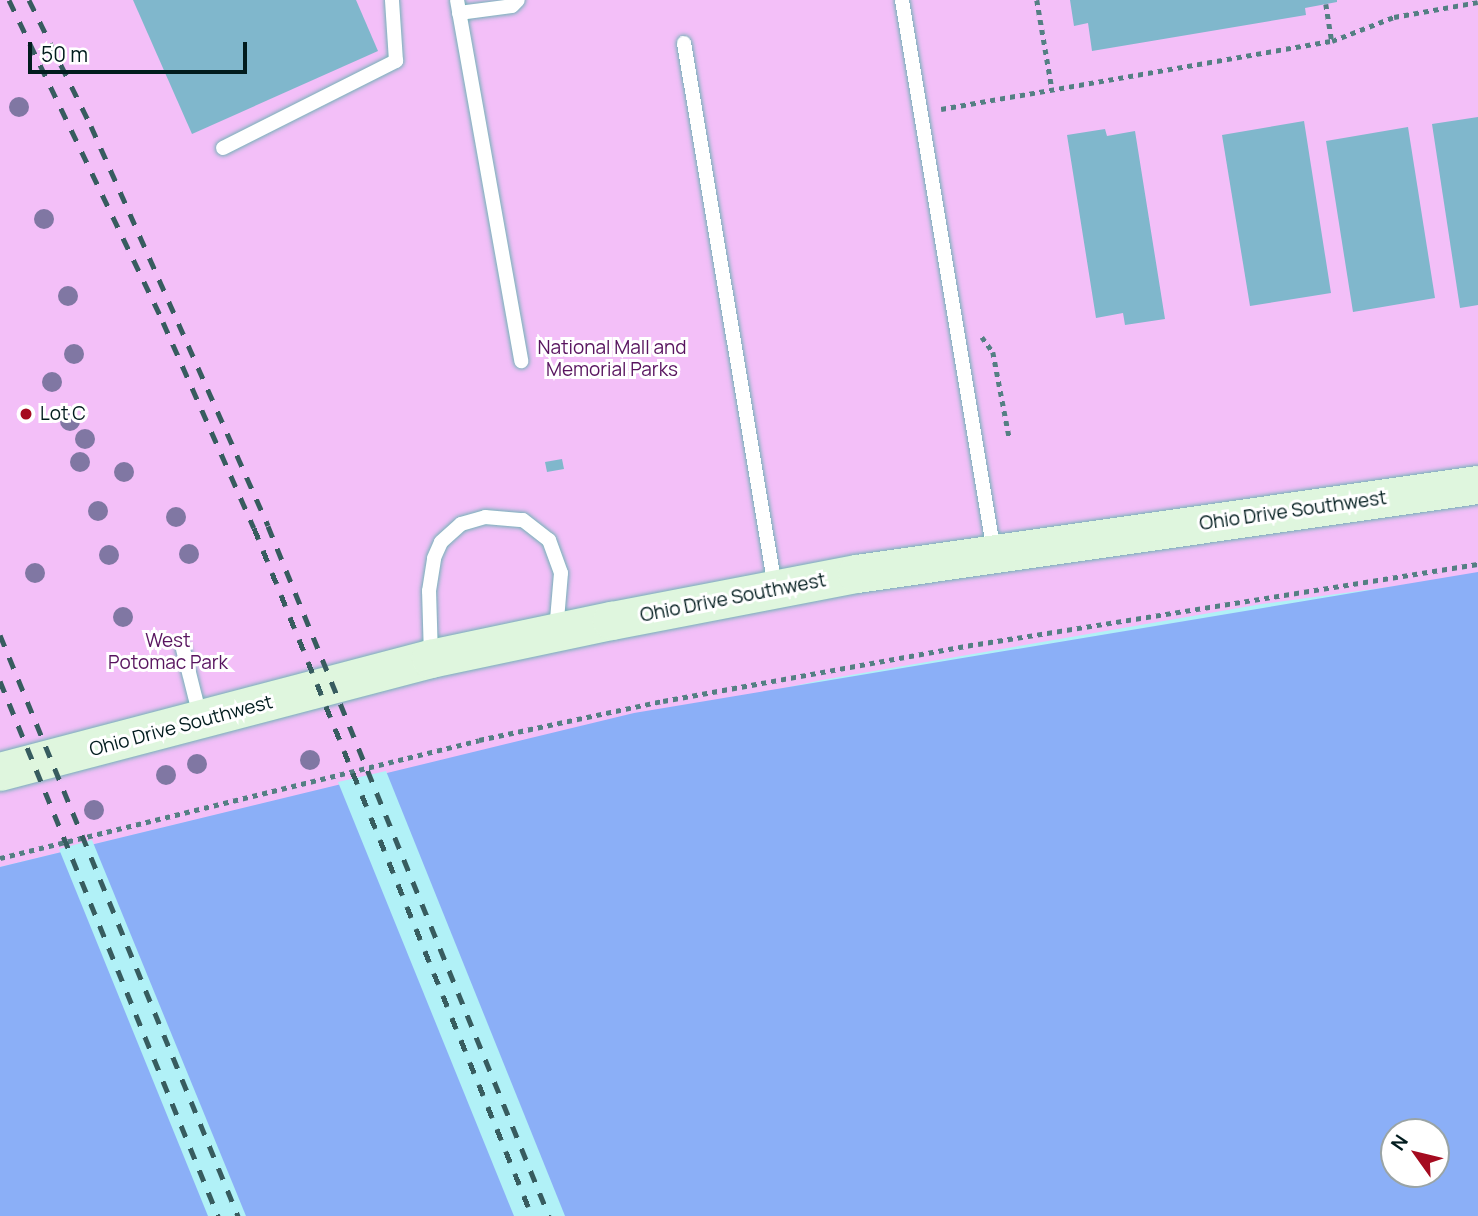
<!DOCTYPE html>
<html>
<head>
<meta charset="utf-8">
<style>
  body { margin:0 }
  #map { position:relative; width:1478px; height:1216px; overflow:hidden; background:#b1f1f7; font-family:Manrope,sans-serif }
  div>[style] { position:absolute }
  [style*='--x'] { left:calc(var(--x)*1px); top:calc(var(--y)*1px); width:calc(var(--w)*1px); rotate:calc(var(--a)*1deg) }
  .green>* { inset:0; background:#f3bff8 }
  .water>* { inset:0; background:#8baff7 }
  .pier>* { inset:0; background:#b1f1f7 }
  .building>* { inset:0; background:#80b7cc }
  .path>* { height:4.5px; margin-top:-2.25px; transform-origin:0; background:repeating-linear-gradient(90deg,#547f83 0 5px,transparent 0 10px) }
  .roads { filter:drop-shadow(0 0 2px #73b1b7) drop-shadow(0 0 2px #73b1b7) }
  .lane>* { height:14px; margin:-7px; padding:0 7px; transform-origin:7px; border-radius:7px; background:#fff }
  .secondary>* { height:38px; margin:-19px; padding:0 19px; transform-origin:19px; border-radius:19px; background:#dff6de }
  .rail>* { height:5px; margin-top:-2.5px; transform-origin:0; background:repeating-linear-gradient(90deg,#375c5f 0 12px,transparent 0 24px) }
  .trees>* { width:20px; height:20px; margin:-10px; border-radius:50%; background:#8077a3 }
  .dots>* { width:19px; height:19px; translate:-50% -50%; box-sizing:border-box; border:4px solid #fff; border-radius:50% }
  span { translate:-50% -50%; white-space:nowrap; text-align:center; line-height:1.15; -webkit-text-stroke:6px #fff; paint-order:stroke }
  .park-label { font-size:19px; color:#58145f }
  .poi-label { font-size:19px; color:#021c1e }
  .left { translate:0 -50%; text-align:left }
  .street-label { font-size:19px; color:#021c1e }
  .north { position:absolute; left:1380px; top:1118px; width:70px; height:70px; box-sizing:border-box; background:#fff; border:2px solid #9aa4a5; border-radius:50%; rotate:304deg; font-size:19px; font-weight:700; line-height:28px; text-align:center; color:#021c1e }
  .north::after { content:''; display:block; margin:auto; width:24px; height:32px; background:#a50b20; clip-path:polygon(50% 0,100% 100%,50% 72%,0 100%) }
  .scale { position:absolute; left:28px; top:42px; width:219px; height:32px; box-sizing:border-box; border:4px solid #021c1e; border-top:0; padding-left:9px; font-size:21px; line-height:24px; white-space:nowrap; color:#021c1e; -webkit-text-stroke:5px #fff; paint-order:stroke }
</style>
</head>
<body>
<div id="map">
  <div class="green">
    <div style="clip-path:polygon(0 0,1478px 0,1478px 575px,1262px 604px,822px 680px,407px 769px,0 867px)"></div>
  </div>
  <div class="water">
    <div style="clip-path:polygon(evenodd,1478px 572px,1478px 1216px,0 1216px,0 867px,634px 713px,1478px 572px,1394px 1132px,1436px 1132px,1436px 1174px,1394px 1174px,1394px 1132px)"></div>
  </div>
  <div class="pier">
    <div style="clip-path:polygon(386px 771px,565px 1216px,514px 1216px,338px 782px)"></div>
    <div style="clip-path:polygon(92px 840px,246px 1216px,208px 1216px,59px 849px)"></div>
  </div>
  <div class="building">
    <div style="clip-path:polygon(133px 0,356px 0,378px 51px,192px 134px)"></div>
    <div style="clip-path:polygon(1070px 0,1337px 0,1337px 2px,1305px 8px,1306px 15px,1092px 51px,1088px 23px,1074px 26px)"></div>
    <div style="clip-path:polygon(1478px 117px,1478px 305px,1460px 308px,1432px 124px)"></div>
    <div style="clip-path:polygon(1304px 121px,1331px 293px,1250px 306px,1222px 135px)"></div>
    <div style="clip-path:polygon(1408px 127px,1435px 298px,1353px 312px,1326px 141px)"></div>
    <div style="clip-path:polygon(1105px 129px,1107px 136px,1135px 131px,1165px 319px,1125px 325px,1123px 313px,1096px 318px,1067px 135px)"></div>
    <div style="clip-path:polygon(562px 459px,564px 469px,547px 472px,545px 462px)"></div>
  </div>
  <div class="path">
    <div style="--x:1037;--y:0;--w:90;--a:80.4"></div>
    <div style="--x:1326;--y:4;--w:37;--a:81"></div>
    <div style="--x:941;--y:109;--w:397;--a:-9.9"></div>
    <div style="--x:1332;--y:41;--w:66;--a:-21.2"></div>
    <div style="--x:1394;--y:17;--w:85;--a:-10.1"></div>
    <div style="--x:982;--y:337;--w:19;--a:54"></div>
    <div style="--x:993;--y:352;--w:86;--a:79.2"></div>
    <div style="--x:0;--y:858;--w:493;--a:-13.8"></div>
    <div style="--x:479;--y:740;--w:188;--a:-12"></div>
    <div style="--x:663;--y:701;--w:320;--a:-10.3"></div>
    <div style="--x:978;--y:644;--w:506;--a:-9.09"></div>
  </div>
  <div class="roads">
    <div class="lane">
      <div style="--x:457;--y:0;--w:367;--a:79.9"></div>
      <div style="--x:902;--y:0;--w:561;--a:80.55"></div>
      <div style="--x:459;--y:13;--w:53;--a:-7.5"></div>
      <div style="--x:512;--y:6;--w:8;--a:-45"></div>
      <div style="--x:684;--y:43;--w:552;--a:80.5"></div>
      <div style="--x:223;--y:148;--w:194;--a:-26.7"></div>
      <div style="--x:396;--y:61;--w:61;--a:-93.8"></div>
      <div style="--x:183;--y:649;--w:69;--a:75.8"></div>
      <div style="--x:431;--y:657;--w:66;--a:-91.7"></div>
      <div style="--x:429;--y:591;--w:33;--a:-81"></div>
      <div style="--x:434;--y:558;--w:17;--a:-66"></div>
      <div style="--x:441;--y:542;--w:27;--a:-42"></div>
      <div style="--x:461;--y:524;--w:25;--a:-16"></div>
      <div style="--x:485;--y:517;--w:38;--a:5"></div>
      <div style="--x:523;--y:520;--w:33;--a:38"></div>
      <div style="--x:549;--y:540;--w:35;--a:70"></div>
      <div style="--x:561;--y:573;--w:58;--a:94.9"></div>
    </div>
    <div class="secondary">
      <div style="--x:0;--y:772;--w:446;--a:-14.7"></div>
      <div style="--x:431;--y:659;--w:185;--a:-11.9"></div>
      <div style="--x:612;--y:621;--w:249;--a:-10.9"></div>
      <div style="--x:857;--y:574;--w:627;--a:-8.16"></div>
    </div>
  </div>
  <div class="rail">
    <div style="--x:9;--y:0;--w:357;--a:64.4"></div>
    <div style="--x:163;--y:322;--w:225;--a:66.2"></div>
    <div style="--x:254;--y:528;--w:742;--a:68"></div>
    <div style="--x:29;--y:0;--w:140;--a:63.8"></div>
    <div style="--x:91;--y:126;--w:437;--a:66.1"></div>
    <div style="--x:268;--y:526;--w:745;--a:67.84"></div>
    <div style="--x:0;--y:635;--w:628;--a:67.72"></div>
    <div style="--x:0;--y:681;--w:578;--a:67.83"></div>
  </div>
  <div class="trees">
    <div style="left:19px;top:107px"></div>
    <div style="left:44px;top:219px"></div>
    <div style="left:68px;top:296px"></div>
    <div style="left:74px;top:354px"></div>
    <div style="left:52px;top:382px"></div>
    <div style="left:70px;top:421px"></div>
    <div style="left:85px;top:439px"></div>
    <div style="left:80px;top:462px"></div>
    <div style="left:124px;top:472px"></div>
    <div style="left:98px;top:511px"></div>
    <div style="left:176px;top:517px"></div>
    <div style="left:189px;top:554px"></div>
    <div style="left:109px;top:555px"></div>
    <div style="left:35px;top:573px"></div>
    <div style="left:123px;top:617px"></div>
    <div style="left:310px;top:760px"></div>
    <div style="left:197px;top:764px"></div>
    <div style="left:166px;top:775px"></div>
    <div style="left:94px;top:810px"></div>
  </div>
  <div class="dots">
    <div style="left:26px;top:414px;background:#a50b20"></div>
  </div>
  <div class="park-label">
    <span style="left:612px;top:359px">National Mall and<br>Memorial Parks</span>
    <span style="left:168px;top:652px">West<br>Potomac Park</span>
  </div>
  <div class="poi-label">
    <span class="left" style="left:40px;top:414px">Lot C</span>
  </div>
  <div class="street-label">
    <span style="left:1293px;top:511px;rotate:-8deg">Ohio Drive Southwest</span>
    <span style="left:733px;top:598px;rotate:-11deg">Ohio Drive Southwest</span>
    <span style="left:181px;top:726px;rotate:-15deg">Ohio Drive Southwest</span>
  </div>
  <div class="north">N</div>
  <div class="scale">50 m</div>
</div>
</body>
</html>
